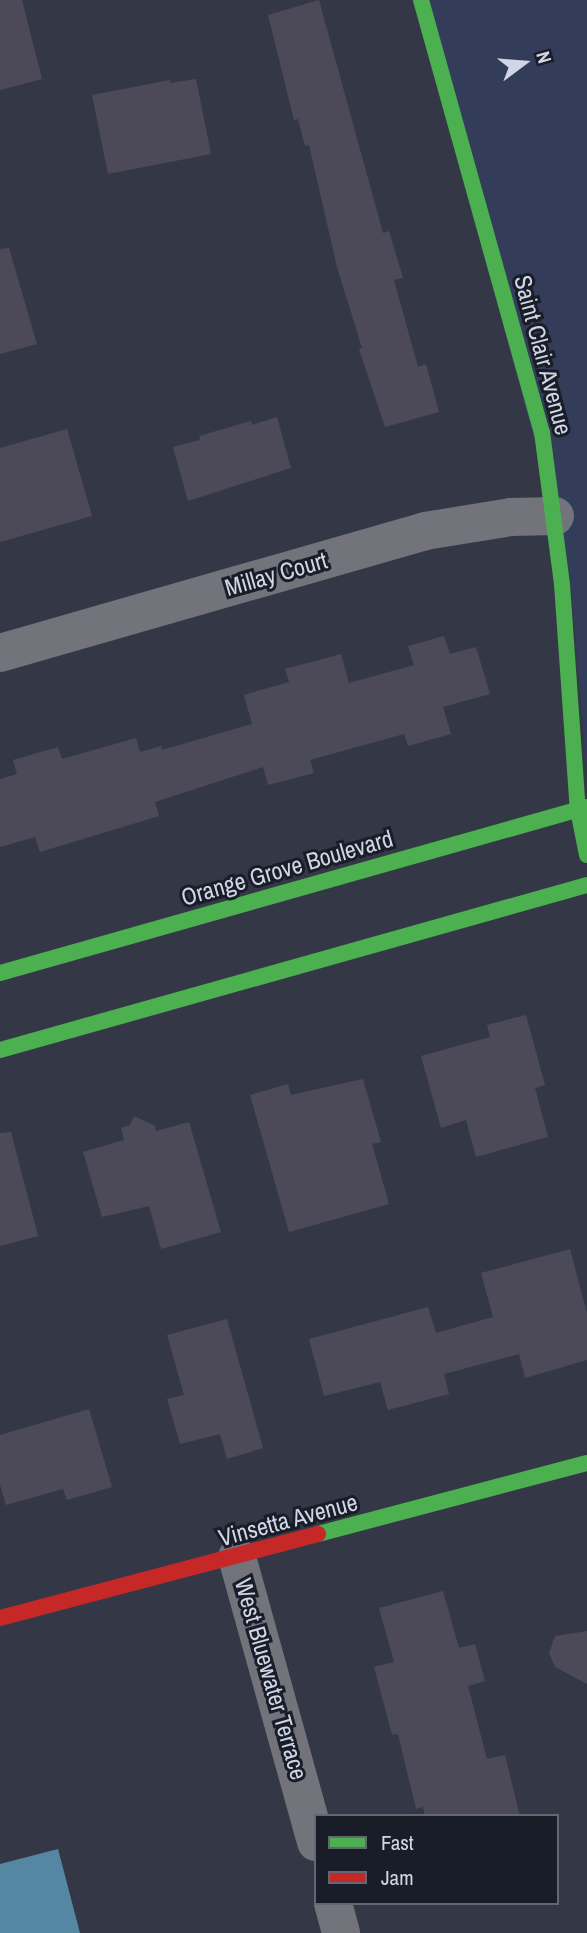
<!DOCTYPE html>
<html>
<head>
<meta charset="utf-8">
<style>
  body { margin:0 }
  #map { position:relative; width:587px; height:1933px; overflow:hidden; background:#343846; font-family:"Archivo Narrow",sans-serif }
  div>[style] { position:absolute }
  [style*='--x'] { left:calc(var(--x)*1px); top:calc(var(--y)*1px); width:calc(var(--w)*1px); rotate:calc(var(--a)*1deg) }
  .built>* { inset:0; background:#333d59 }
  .water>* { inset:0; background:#5587a3 }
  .building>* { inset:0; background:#4c4a59 }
  .street>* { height:38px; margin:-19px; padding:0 19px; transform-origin:19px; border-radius:19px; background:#73737c }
  .fast>* { height:16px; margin:-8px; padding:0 8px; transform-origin:8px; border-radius:8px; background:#4caf50 }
  .jam>* { height:16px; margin:-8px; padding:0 8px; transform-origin:8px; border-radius:8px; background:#c62828 }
  span { translate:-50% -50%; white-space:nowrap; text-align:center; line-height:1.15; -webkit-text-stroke:6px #191d28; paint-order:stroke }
  .street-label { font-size:24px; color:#d1d6e6 }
  .legend { position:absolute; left:314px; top:1814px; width:245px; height:91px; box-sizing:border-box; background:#191d28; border:2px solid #636774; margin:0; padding:9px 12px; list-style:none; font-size:21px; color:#d1d6e6 }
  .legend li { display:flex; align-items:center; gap:14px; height:35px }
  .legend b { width:35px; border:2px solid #636774 }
  .north { position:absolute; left:489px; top:28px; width:70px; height:70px; -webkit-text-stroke:5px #191d28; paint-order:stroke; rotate:74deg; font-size:19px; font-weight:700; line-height:28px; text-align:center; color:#d1d6e6 }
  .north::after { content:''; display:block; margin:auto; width:24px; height:32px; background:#d1d6e6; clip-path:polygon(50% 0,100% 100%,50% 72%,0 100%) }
</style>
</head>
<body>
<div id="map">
  <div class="built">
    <div style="clip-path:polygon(415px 0,587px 0,587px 773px,570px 574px)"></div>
  </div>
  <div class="water">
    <div style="clip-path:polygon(58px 1849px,80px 1933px,0 1933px,0 1864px)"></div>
  </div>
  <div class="building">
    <div style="clip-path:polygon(0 0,22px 0,42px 79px,0 90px)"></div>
    <div style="clip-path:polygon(319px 0,383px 233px,389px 231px,403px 278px,394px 280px,418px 367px,426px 364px,439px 412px,385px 427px,359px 349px,362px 348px,337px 267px,309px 145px,305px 146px,298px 119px,294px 120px,268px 15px)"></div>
    <div style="clip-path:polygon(196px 79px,211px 154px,108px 174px,92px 95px,170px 80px,170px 83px)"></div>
    <div style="clip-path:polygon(9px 248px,37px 344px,0 354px,0 249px)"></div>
    <div style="clip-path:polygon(277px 417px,291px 468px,188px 501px,173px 447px,200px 440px,199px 436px,251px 421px,252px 425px)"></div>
    <div style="clip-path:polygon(67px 429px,92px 516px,0 542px,0 448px)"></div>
    <div style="clip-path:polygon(444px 636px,450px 654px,476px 647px,490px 694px,443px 707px,451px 734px,408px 746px,404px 734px,310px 760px,314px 773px,268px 785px,263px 767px,155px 802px,159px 816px,40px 852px,35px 837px,0 847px,0 779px,17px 774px,13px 760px,58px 747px,62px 759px,136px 738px,140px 752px,161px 746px,162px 750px,252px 724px,244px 695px,289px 682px,285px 669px,341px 654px,349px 683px,414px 665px,408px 646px)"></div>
    <div style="clip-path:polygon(526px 1015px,545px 1085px,535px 1088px,548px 1137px,476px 1157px,466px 1120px,441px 1128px,421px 1056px,490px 1037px,487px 1025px)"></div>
    <div style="clip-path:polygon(363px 1079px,381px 1142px,372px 1144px,389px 1204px,289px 1232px,250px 1095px,288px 1084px,291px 1095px)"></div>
    <div style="clip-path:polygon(134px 1116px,155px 1126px,156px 1131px,189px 1122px,221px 1232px,161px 1249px,149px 1206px,102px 1217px,83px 1152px,124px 1140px,121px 1128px,130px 1125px)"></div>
    <div style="clip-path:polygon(11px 1132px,38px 1236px,0 1246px,0 1133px)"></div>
    <div style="clip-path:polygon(570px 1249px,587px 1313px,587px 1360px,525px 1378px,519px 1354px,444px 1374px,449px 1394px,388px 1410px,380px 1382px,324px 1396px,309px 1339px,428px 1307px,436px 1333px,493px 1317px,481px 1273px)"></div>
    <div style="clip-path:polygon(227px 1319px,263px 1448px,227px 1459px,220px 1434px,180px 1444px,167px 1399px,184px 1395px,167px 1335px)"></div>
    <div style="clip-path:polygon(89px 1409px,112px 1487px,67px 1500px,63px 1489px,6px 1505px,0 1485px,0 1435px)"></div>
    <div style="clip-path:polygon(443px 1591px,459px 1648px,475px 1644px,485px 1681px,468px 1686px,487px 1759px,505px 1755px,520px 1816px,425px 1816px,423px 1807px,416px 1809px,398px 1734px,392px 1735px,374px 1667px,394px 1662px,379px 1608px)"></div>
    <div style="clip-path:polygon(587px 1631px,587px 1684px,555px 1667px,549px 1653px,555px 1636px)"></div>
  </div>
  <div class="street">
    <div style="--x:0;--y:653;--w:442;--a:-16"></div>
    <div style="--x:425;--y:531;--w:87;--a:-9.2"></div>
    <div style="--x:511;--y:517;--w:44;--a:-1.3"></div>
    <div style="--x:237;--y:1557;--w:296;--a:74.5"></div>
    <div style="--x:333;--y:1903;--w:31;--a:75"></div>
  </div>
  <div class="fast">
    <div style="--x:421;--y:0;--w:449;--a:74.4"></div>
    <div style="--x:542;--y:432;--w:153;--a:82.5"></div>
    <div style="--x:562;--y:584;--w:227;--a:86"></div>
    <div style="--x:578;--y:810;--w:46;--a:78.7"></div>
    <div style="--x:0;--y:973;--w:610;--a:-15.79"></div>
    <div style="--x:0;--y:1050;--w:610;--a:-15.7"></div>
    <div style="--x:318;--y:1534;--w:278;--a:-14.8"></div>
  </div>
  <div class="jam">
    <div style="--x:0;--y:1618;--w:329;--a:-14.8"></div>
  </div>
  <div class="street-label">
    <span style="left:543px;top:355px;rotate:75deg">Saint Clair Avenue</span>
    <span style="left:276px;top:574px;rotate:-16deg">Millay Court</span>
    <span style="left:287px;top:868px;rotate:-16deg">Orange Grove Boulevard</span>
    <span style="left:288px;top:1520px;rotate:-15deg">Vinsetta Avenue</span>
    <span style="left:271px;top:1679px;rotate:74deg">West Bluewater Terrace</span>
  </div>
  <ul class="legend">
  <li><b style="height:9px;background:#4caf50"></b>Fast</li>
  <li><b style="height:9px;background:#c62828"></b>Jam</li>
  </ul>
  <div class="north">N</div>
</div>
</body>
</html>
